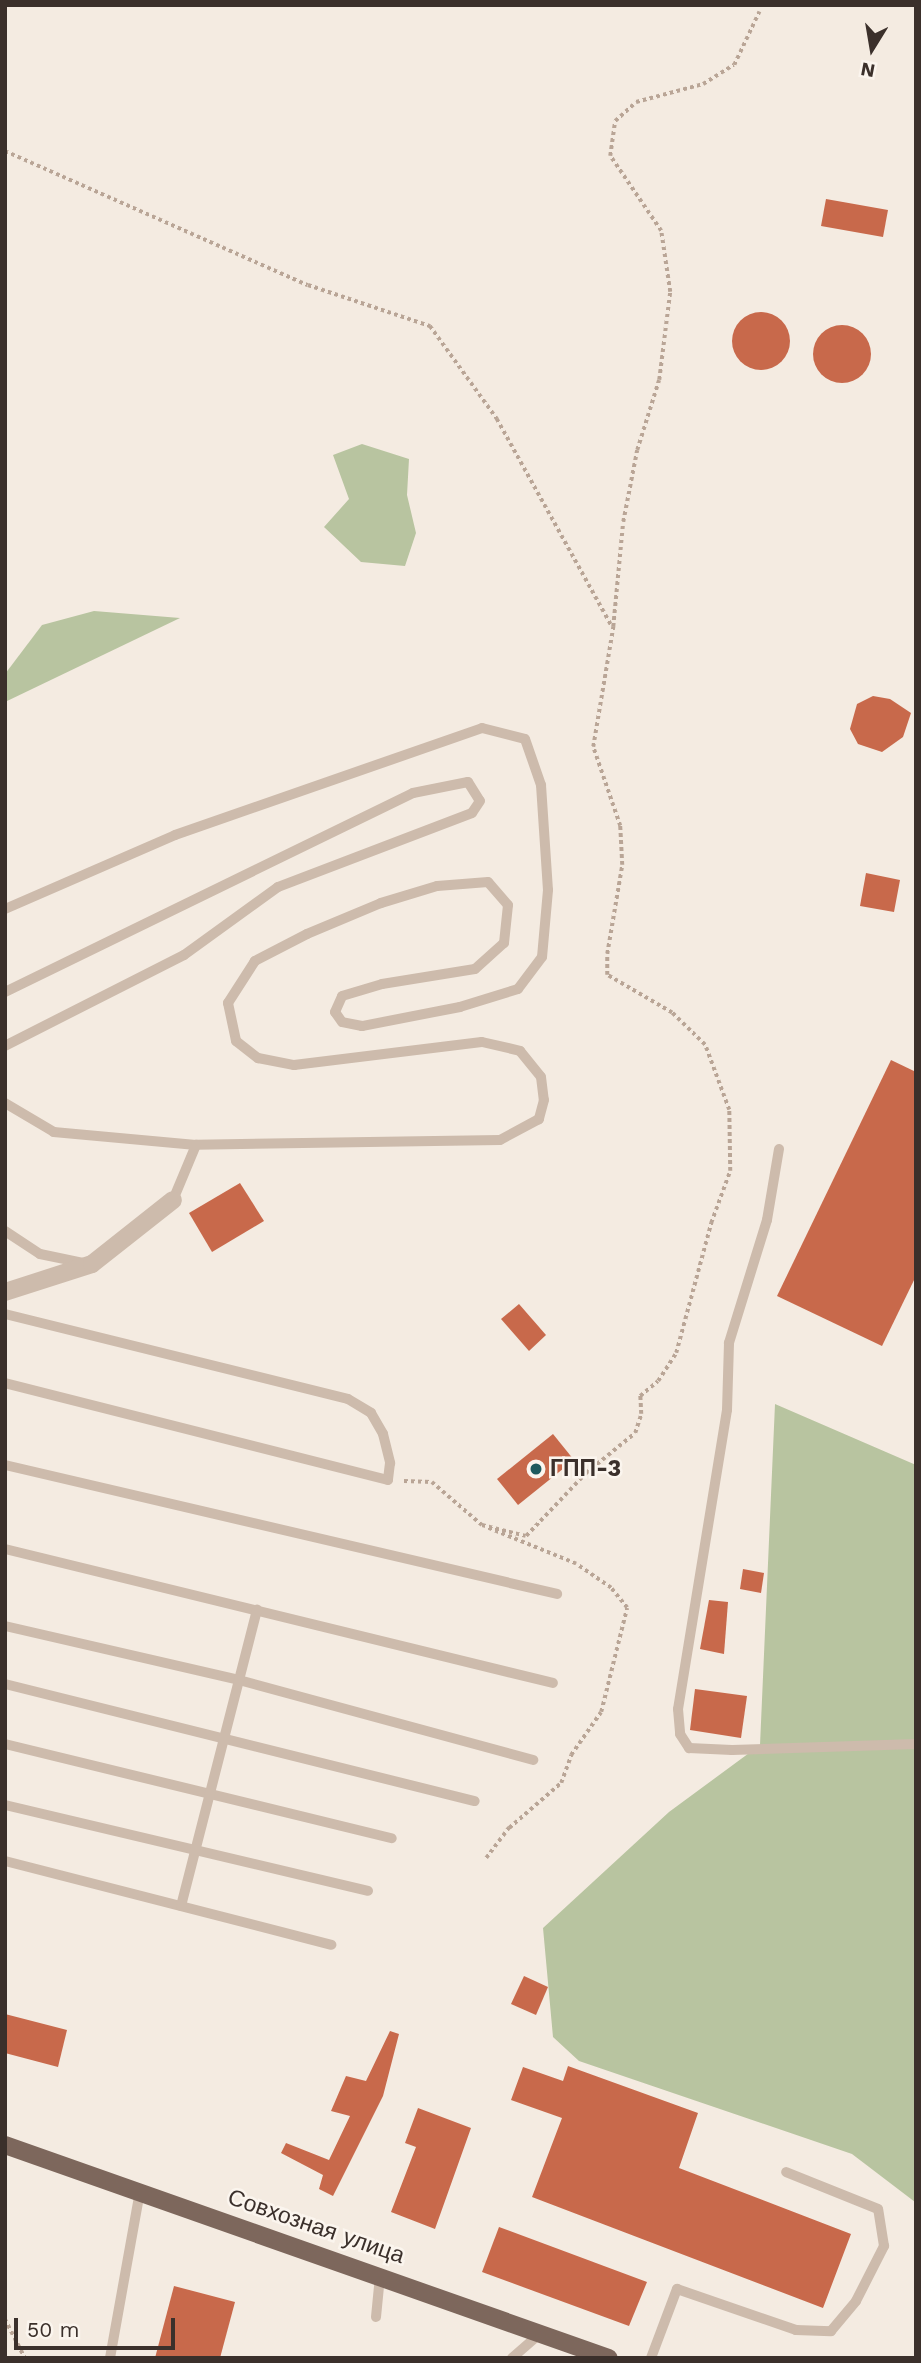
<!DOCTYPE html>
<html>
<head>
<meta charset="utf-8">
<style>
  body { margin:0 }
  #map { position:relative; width:921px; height:2363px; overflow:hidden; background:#f4ebe1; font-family:"Work Sans",sans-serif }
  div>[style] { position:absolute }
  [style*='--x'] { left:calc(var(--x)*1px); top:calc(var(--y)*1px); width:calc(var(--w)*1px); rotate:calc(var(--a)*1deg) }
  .green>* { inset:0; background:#b8c4a0 }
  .building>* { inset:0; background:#c8694b }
  .round { border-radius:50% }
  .path>* { height:3.5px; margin-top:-1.75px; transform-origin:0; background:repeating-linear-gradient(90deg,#b9a596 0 3.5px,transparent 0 7px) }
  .service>* { height:10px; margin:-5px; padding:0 5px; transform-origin:5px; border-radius:5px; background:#cdbbac }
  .minor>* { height:18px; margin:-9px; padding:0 9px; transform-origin:9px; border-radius:9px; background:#cdbbac }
  .primary>* { height:18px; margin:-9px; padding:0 9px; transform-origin:9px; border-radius:9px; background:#7d675c }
  .dots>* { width:19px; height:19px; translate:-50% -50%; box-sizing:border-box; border:4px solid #fbf5ee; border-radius:50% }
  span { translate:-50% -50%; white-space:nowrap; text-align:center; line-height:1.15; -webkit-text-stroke:5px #fbf5ee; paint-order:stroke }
  .poi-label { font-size:23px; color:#3b302b; font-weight:700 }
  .left { translate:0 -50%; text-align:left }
  .street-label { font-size:23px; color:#3b302b }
  .frame { position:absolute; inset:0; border:7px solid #3b302b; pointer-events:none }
  .north { position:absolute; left:837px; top:14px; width:70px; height:70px; -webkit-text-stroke:5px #fbf5ee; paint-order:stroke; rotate:191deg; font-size:19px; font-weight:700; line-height:28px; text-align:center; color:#3b302b }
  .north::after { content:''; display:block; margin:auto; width:24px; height:32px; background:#3b302b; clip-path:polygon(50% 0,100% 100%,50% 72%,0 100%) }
  .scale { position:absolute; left:14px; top:2318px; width:161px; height:32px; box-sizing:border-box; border:4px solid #3b302b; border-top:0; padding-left:9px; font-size:21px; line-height:24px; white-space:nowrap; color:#3b302b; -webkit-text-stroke:5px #fbf5ee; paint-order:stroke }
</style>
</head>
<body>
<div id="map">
  <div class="green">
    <div style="clip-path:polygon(362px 444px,409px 459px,407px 495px,416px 533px,405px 566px,361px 562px,324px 527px,349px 499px,333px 455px)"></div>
    <div style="clip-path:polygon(94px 611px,180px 618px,5px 702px,5px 674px,42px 625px)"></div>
    <div style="clip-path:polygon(775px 1404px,916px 1465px,915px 2202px,852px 2154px,579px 2061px,553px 2037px,543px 1928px,669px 1812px,760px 1745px)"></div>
  </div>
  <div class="building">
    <div style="clip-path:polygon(826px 199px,888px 210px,883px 237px,821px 226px)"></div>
    <div class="round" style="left:732px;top:312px;width:58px;height:58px"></div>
    <div class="round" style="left:813px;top:325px;width:58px;height:58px"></div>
    <div style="clip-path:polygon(873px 696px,890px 699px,911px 713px,903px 737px,882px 752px,858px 744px,850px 729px,857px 704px)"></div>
    <div style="clip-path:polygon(866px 873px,900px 880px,894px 912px,860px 906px)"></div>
    <div style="clip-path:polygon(891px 1060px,916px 1072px,916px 1276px,882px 1346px,777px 1296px)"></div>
    <div style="clip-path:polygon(240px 1183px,264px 1221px,212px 1252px,189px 1213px)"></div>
    <div style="clip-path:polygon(519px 1304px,546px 1335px,529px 1351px,501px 1319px)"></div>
    <div style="clip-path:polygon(553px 1434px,574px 1460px,518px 1505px,497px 1479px)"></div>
    <div style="clip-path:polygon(743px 1569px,764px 1573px,761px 1593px,740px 1589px)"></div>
    <div style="clip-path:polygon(709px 1600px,728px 1602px,724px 1654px,700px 1649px)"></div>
    <div style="clip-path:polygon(695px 1689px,747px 1696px,741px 1738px,690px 1730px)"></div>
    <div style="clip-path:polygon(524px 1976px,548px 1987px,536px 2015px,511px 2004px)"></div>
    <div style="clip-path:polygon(5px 2014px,67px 2030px,58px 2067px,5px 2053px)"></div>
    <div style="clip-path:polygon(390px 2031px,399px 2034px,383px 2096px,333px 2196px,319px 2189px,323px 2175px,281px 2153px,286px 2143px,329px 2160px,350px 2116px,331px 2111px,346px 2076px,366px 2081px)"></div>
    <div style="clip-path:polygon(568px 2066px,698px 2113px,679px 2168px,851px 2234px,823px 2308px,532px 2197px,562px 2118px,511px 2100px,523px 2067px,563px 2081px)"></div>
    <div style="clip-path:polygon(418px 2108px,471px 2128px,435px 2229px,391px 2212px,416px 2147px,405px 2143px)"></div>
    <div style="clip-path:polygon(499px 2227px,647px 2282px,629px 2326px,482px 2272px)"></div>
    <div style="clip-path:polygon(174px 2286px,235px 2302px,220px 2358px,155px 2358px)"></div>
  </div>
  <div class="path">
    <div style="--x:5;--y:151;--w:331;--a:23.9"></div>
    <div style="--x:308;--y:285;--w:129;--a:18.6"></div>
    <div style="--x:430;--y:326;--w:115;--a:54.2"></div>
    <div style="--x:497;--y:419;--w:235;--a:61"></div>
    <div style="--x:404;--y:1481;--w:28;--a:2"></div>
    <div style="--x:432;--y:1482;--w:66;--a:40.7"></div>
    <div style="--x:482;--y:1525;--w:45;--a:14"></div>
    <div style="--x:526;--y:1536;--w:87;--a:-46.4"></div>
    <div style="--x:586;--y:1473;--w:63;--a:-39.2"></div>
    <div style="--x:635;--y:1433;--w:20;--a:-72"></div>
    <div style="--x:641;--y:1414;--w:18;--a:-93"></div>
    <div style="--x:640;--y:1396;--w:23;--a:-40"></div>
    <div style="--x:658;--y:1381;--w:33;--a:-57"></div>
    <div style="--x:676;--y:1353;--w:135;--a:-74.9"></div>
    <div style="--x:711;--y:1223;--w:55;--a:-69.9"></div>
    <div style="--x:730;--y:1171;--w:61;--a:-90.9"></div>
    <div style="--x:729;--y:1110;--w:69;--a:-110.3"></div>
    <div style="--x:705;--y:1045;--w:46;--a:-135.9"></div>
    <div style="--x:672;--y:1013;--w:75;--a:-149.7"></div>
    <div style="--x:607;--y:975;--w:21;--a:-90"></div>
    <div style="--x:607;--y:954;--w:90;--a:-80.4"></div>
    <div style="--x:622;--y:865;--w:39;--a:-93"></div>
    <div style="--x:620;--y:826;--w:83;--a:-108.9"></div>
    <div style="--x:593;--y:747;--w:122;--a:-80.5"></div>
    <div style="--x:613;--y:627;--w:105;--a:-84.6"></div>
    <div style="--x:623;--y:522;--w:73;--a:-79"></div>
    <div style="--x:637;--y:450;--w:73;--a:-72.6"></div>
    <div style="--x:659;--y:380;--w:89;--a:-82.9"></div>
    <div style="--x:670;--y:292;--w:62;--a:-98.4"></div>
    <div style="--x:661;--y:231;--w:91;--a:-124.2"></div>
    <div style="--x:610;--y:156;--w:35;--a:-82"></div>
    <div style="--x:615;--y:121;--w:28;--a:-42"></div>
    <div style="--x:636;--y:102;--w:69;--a:-15"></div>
    <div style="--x:703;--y:84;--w:36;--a:-32"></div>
    <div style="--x:734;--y:65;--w:59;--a:-64.7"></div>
    <div style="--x:486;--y:1858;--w:38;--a:-53"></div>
    <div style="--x:509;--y:1828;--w:69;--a:-40.9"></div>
    <div style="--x:561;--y:1783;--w:30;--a:-70"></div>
    <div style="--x:571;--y:1755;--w:52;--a:-55.1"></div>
    <div style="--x:601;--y:1712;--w:107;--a:-76"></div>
    <div style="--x:627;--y:1608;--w:26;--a:-129"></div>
    <div style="--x:611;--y:1588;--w:42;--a:-145.6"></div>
    <div style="--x:576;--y:1564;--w:95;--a:-157.8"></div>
    <div style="--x:5;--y:2319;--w:44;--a:62.9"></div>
  </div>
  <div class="service">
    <div style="--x:5;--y:909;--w:185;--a:-23.5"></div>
    <div style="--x:175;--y:835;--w:325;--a:-19.2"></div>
    <div style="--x:482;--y:728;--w:44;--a:14.3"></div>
    <div style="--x:525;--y:739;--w:49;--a:70.8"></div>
    <div style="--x:541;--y:785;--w:105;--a:86.2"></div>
    <div style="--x:548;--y:890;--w:67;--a:95.1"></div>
    <div style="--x:542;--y:957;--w:40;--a:127"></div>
    <div style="--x:518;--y:989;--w:61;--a:162.8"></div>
    <div style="--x:460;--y:1007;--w:100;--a:169"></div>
    <div style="--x:362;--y:1026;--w:20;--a:-169"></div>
    <div style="--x:342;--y:1022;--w:12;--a:-125"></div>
    <div style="--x:335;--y:1012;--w:17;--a:-66"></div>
    <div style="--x:342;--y:996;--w:42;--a:-16.7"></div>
    <div style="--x:382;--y:984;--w:94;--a:-9.2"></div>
    <div style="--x:475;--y:969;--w:39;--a:-42"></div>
    <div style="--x:504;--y:943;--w:38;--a:-84"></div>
    <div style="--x:508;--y:905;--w:30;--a:-131"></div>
    <div style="--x:488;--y:882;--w:51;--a:175.5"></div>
    <div style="--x:437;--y:886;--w:59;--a:163.1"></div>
    <div style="--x:381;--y:903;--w:80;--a:157.3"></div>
    <div style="--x:307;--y:934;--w:59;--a:152.6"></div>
    <div style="--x:255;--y:961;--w:50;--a:122.7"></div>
    <div style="--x:228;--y:1003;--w:39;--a:78"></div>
    <div style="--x:236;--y:1041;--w:28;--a:38"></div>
    <div style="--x:258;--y:1058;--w:37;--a:11"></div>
    <div style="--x:294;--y:1065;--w:189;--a:-7"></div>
    <div style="--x:482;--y:1042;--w:39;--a:13"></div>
    <div style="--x:520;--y:1051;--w:33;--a:51"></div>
    <div style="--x:541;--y:1077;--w:23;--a:83"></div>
    <div style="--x:544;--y:1100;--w:20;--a:105"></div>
    <div style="--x:539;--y:1119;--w:44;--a:151.7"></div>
    <div style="--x:500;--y:1140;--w:304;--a:179.1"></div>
    <div style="--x:196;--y:1145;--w:143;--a:-174.8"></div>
    <div style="--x:54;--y:1132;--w:57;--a:-149.4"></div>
    <div style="--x:5;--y:992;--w:454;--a:-26"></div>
    <div style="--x:413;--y:793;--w:56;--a:-11.3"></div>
    <div style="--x:468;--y:782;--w:22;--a:58"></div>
    <div style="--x:480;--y:801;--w:14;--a:124"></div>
    <div style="--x:472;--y:813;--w:208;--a:159.1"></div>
    <div style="--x:278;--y:887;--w:116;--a:144.1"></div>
    <div style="--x:184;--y:955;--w:201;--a:153.1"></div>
    <div style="--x:779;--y:1149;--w:72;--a:99.6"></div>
    <div style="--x:767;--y:1220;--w:129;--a:107.2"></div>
    <div style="--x:729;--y:1343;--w:67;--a:91.7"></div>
    <div style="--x:727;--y:1410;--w:303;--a:99.3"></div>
    <div style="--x:678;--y:1709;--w:25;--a:85"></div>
    <div style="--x:680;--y:1734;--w:17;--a:57"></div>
    <div style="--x:689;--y:1748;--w:43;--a:2.7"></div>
    <div style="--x:732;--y:1750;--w:184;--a:-1.9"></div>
    <div style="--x:173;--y:1200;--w:60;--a:-67.3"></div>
    <div style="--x:5;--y:1231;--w:42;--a:33.3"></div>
    <div style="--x:40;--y:1254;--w:45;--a:11.6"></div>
    <div style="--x:5;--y:1314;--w:353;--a:13.9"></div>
    <div style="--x:348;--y:1399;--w:27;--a:31"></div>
    <div style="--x:371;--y:1413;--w:24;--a:60"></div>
    <div style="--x:383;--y:1434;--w:30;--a:76"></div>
    <div style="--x:390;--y:1463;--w:17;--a:97"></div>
    <div style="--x:388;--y:1480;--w:395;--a:-165.8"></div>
    <div style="--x:5;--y:1465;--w:567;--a:13.15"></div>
    <div style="--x:5;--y:1549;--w:564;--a:13.74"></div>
    <div style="--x:5;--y:1626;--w:240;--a:13"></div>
    <div style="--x:239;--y:1680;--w:305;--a:15.2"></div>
    <div style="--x:5;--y:1684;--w:484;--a:14"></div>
    <div style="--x:5;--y:1744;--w:398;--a:13.7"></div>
    <div style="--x:5;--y:1805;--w:373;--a:13.3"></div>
    <div style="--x:5;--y:1861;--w:337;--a:14.4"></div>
    <div style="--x:181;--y:1906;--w:306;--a:-75.6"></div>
    <div style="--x:376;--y:2317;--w:41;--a:-84.4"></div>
    <div style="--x:110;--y:2358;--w:169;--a:-79.8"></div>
    <div style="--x:512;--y:2358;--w:38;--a:-41"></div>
    <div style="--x:651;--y:2358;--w:74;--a:-69.4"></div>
    <div style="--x:677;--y:2289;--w:126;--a:19"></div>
    <div style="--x:796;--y:2330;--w:35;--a:2"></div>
    <div style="--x:831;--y:2331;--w:39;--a:-50"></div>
    <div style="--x:856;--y:2301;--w:62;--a:-63"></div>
    <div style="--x:884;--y:2246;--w:37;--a:-99"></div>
    <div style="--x:878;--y:2209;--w:99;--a:-158.1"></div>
  </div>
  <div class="minor">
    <div style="--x:5;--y:1292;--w:91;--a:-17.8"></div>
    <div style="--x:92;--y:1264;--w:103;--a:-38.3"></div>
  </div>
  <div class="primary">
    <div style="--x:5;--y:2145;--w:640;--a:19.43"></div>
  </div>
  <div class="dots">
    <div style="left:536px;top:1469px;background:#1f5a5e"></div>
  </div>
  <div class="poi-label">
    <span class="left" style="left:550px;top:1469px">ГПП-3</span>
  </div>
  <div class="street-label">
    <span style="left:316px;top:2227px;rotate:19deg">Совхозная улица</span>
  </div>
  <div class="frame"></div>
  <div class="north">N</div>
  <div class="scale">50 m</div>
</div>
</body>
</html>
